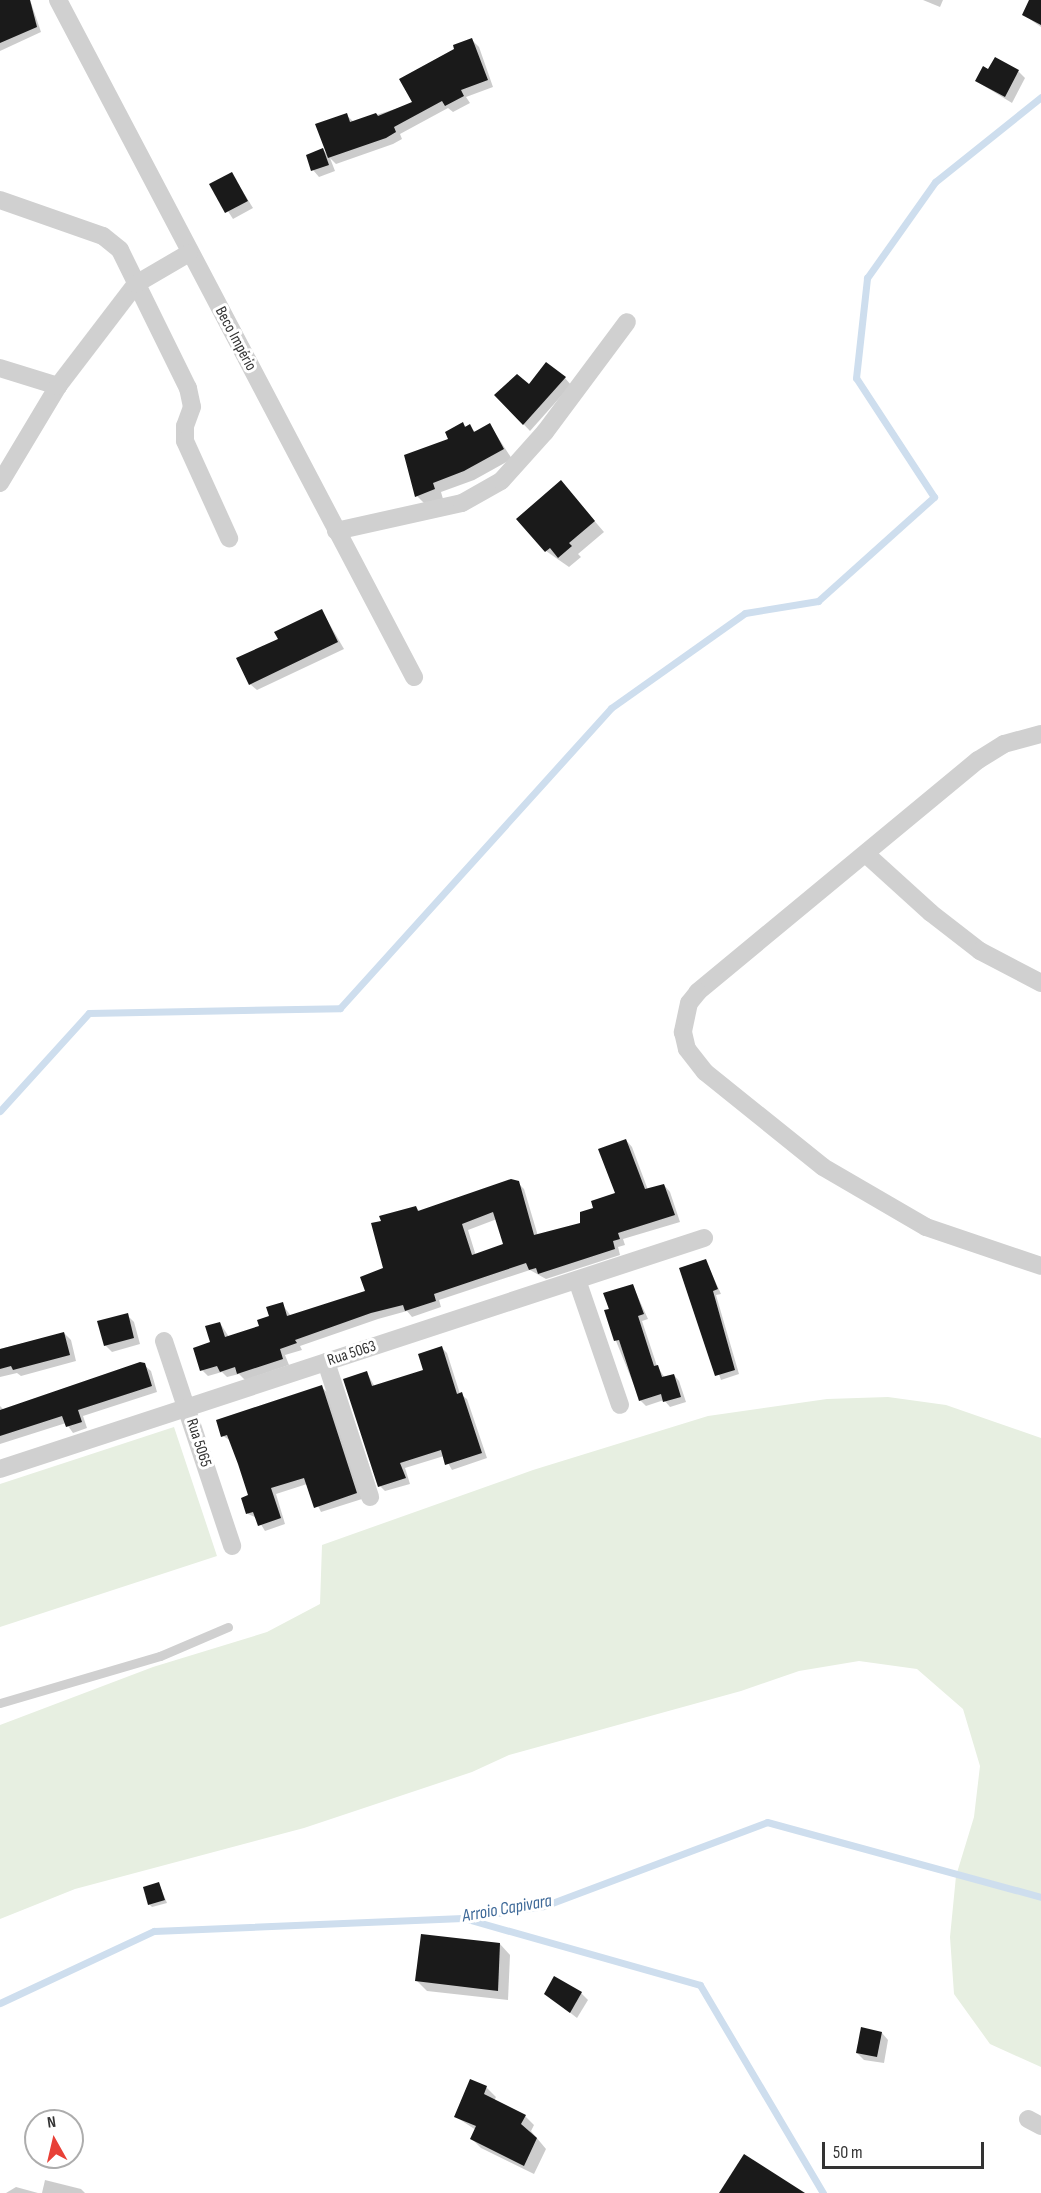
<!DOCTYPE html>
<html>
<head>
<meta charset="utf-8">
<style>
  body { margin:0 }
  #map { position:relative; width:1041px; height:2193px; overflow:hidden; background:#fff; font-family:"Sofia Sans Condensed",sans-serif }
  div>[style] { position:absolute }
  [style*='--x'] { left:calc(var(--x)*1px); top:calc(var(--y)*1px); width:calc(var(--w)*1px); rotate:calc(var(--a)*1deg) }
  .green>* { inset:0; background:#e7efe1 }
  .shadow>* { inset:0; background:#0003 }
  .stream>* { height:7px; margin:-3.5px; padding:0 3.5px; transform-origin:3.5px; border-radius:3.5px; background:#cedeee }
  .building>* { inset:0; background:#1a1a1a }
  .service>* { height:9px; margin:-4.5px; padding:0 4.5px; transform-origin:4.5px; border-radius:4.5px; background:#d0d0d0 }
  .minor>* { height:18px; margin:-9px; padding:0 9px; transform-origin:9px; border-radius:9px; background:#d0d0d0 }
  span { translate:-50% -50%; white-space:nowrap; text-align:center; line-height:1.15; -webkit-text-stroke:6px #fff; paint-order:stroke }
  .street-label { font-size:16px; color:#333 }
  .water-label { font-size:18px; color:#3e6998; font-style:italic }
  .north { position:absolute; left:24px; top:2109px; width:60px; height:60px; box-sizing:border-box; background:#fff; border:2px solid #adadad; border-radius:50%; rotate:352deg; font-size:16px; font-weight:700; line-height:24px; text-align:center; color:#333 }
  .north::after { content:''; display:block; margin:auto; width:21px; height:27px; background:#e84037; clip-path:polygon(50% 0,100% 100%,50% 72%,0 100%) }
  .scale { position:absolute; left:822px; top:2142px; width:162px; height:27px; box-sizing:border-box; border:3px solid #333; border-top:0; padding-left:8px; font-size:18px; line-height:21px; white-space:nowrap; color:#333; -webkit-text-stroke:4px #fff; paint-order:stroke }
</style>
</head>
<body>
<div id="map">
  <div class="green">
    <div style="clip-path:polygon(888px 1397px,946px 1405px,1041px 1438px,1041px 2067px,990px 2044px,954px 1994px,950px 1937px,956px 1876px,974px 1817px,980px 1766px,963px 1709px,917px 1669px,859px 1661px,799px 1671px,741px 1691px,509px 1755px,472px 1772px,304px 1828px,75px 1889px,0 1919px,0 1725px,153px 1667px,267px 1632px,320px 1604px,322px 1545px,533px 1470px,708px 1416px,827px 1399px)"></div>
    <div style="clip-path:polygon(174px 1427px,217px 1556px,0 1627px,0 1484px)"></div>
  </div>
  <div class="shadow">
    <div style="clip-path:polygon(0 0,30px 0,41px 32px,0 51px)"></div>
    <div style="clip-path:polygon(923px 0,943px 0,940px 7px)"></div>
    <div style="clip-path:polygon(1031px 0,1041px 0,1041px 27px,1024px 15px)"></div>
    <div style="clip-path:polygon(472px 40px,479px 47px,493px 87px,466px 97px,470px 103px,453px 112px,448px 108px,400px 134px,402px 139px,393px 144px,336px 164px,330px 158px,335px 171px,319px 177px,313px 170px,323px 150px,328px 155px,346px 115px,354px 122px,414px 103px)"></div>
    <div style="clip-path:polygon(1018px 71px,1025px 78px,1012px 103px,976px 81px)"></div>
    <div style="clip-path:polygon(232px 174px,253px 208px,233px 219px,211px 185px)"></div>
    <div style="clip-path:polygon(565px 378px,571px 385px,530px 431px,496px 395px)"></div>
    <div style="clip-path:polygon(462px 424px,476px 432px,490px 425px,512px 459px,474px 480px,441px 492px,443px 499px,426px 505px,417px 496px)"></div>
    <div style="clip-path:polygon(561px 482px,604px 532px,578px 554px,581px 557px,569px 567px,546px 551px)"></div>
    <div style="clip-path:polygon(322px 611px,344px 649px,257px 690px,250px 684px,280px 639px)"></div>
    <div style="clip-path:polygon(evenodd,626px 1140px,632px 1147px,648px 1190px,664px 1185px,670px 1192px,680px 1222px,623px 1239px,625px 1245px,618px 1247px,620px 1255px,546px 1279px,530px 1270px,439px 1300px,441px 1307px,412px 1317px,407px 1311px,378px 1319px,300px 1346px,302px 1350px,285px 1355px,289px 1365px,245px 1380px,239px 1374px,227px 1377px,222px 1372px,208px 1376px,202px 1370px,220px 1323px,229px 1337px,261px 1327px,282px 1304px,291px 1316px,366px 1292px,385px 1269px,416px 1207px,420px 1212px,518px 1183px,524px 1189px,538px 1236px,582px 1224px,617px 1194px,626px 1140px,497px 1219px,505px 1245px,476px 1256px,468px 1230px,497px 1219px)"></div>
    <div style="clip-path:polygon(706px 1261px,721px 1294px,716px 1295px,739px 1374px,721px 1380px,681px 1269px)"></div>
    <div style="clip-path:polygon(633px 1286px,648px 1319px,642px 1321px,657px 1366px,665px 1378px,674px 1375px,679px 1381px,686px 1402px,670px 1407px,664px 1400px,646px 1406px,640px 1400px,616px 1341px,605px 1294px)"></div>
    <div style="clip-path:polygon(127px 1315px,134px 1322px,140px 1344px,112px 1352px,105px 1345px)"></div>
    <div style="clip-path:polygon(64px 1333px,71px 1340px,76px 1361px,21px 1376px,17px 1373px,0 1377px,0 1349px)"></div>
    <div style="clip-path:polygon(442px 1348px,447px 1353px,460px 1394px,467px 1399px,487px 1458px,452px 1470px,444px 1456px,405px 1468px,410px 1484px,385px 1491px,380px 1486px,367px 1373px,375px 1387px,425px 1371px)"></div>
    <div style="clip-path:polygon(144px 1365px,151px 1371px,157px 1392px,83px 1416px,87px 1428px,73px 1433px,66px 1423px,0 1444px,0 1406px,4px 1410px)"></div>
    <div style="clip-path:polygon(321px 1387px,327px 1392px,362px 1499px,321px 1512px,307px 1484px,276px 1494px,285px 1524px,265px 1531px,257px 1518px,248px 1514px,243px 1499px,250px 1496px,231px 1441px,223px 1436px)"></div>
    <div style="clip-path:polygon(159px 1884px,167px 1903px,152px 1907px,149px 1904px)"></div>
    <div style="clip-path:polygon(500px 1944px,510px 1955px,508px 2000px,427px 1991px,417px 1981px)"></div>
    <div style="clip-path:polygon(581px 1993px,588px 2000px,577px 2018px,546px 1994px)"></div>
    <div style="clip-path:polygon(882px 2033px,888px 2040px,884px 2063px,864px 2060px,857px 2053px)"></div>
    <div style="clip-path:polygon(486px 2087px,496px 2097px,494px 2101px,525px 2116px,534px 2125px,531px 2131px,546px 2149px,534px 2174px,481px 2148px,472px 2139px,476px 2130px,456px 2117px)"></div>
    <div style="clip-path:polygon(45px 2180px,81px 2189px,85px 2193px,42px 2193px)"></div>
    <div style="clip-path:polygon(16px 2187px,38px 2193px,6px 2193px)"></div>
  </div>
  <div class="stream">
    <div style="--x:0;--y:1111;--w:132;--a:-47.8"></div>
    <div style="--x:89;--y:1013;--w:251;--a:-1.1"></div>
    <div style="--x:340;--y:1008;--w:404;--a:-47.9"></div>
    <div style="--x:611;--y:708;--w:164;--a:-35.3"></div>
    <div style="--x:745;--y:613;--w:74;--a:-9.3"></div>
    <div style="--x:818;--y:601;--w:156;--a:-41.9"></div>
    <div style="--x:934;--y:497;--w:142;--a:-123.2"></div>
    <div style="--x:856;--y:378;--w:101;--a:-83.7"></div>
    <div style="--x:867;--y:278;--w:118;--a:-54.7"></div>
    <div style="--x:935;--y:182;--w:136;--a:-38.7"></div>
    <div style="--x:467;--y:1919;--w:242;--a:15.8"></div>
    <div style="--x:700;--y:1985;--w:242;--a:59.4"></div>
    <div style="--x:0;--y:2003;--w:170;--a:-25.1"></div>
    <div style="--x:154;--y:1931;--w:309;--a:-2.4"></div>
    <div style="--x:463;--y:1918;--w:82;--a:-8.4"></div>
    <div style="--x:544;--y:1906;--w:238;--a:-20.6"></div>
    <div style="--x:767;--y:1822;--w:284;--a:15.3"></div>
  </div>
  <div class="building">
    <div style="clip-path:polygon(0 0,30px 0,37px 27px,0 43px)"></div>
    <div style="clip-path:polygon(1029px 0,1041px 0,1041px 25px,1022px 15px)"></div>
    <div style="clip-path:polygon(472px 38px,488px 80px,461px 90px,464px 96px,445px 106px,442px 101px,394px 127px,396px 132px,386px 138px,328px 158px,315px 124px,347px 113px,350px 122px,376px 113px,378px 116px,412px 102px,399px 79px,454px 49px,453px 45px)"></div>
    <div style="clip-path:polygon(995px 57px,1019px 70px,1005px 97px,975px 81px,983px 66px,988px 69px)"></div>
    <div style="clip-path:polygon(323px 148px,329px 165px,311px 171px,306px 155px)"></div>
    <div style="clip-path:polygon(232px 172px,248px 201px,225px 213px,209px 184px)"></div>
    <div style="clip-path:polygon(546px 362px,566px 377px,523px 425px,494px 395px,517px 374px,529px 384px)"></div>
    <div style="clip-path:polygon(463px 422px,465px 427px,470px 424px,474px 432px,490px 423px,504px 449px,464px 471px,433px 483px,435px 489px,415px 497px,404px 455px,448px 439px,445px 432px)"></div>
    <div style="clip-path:polygon(561px 480px,595px 521px,569px 543px,572px 546px,558px 558px,550px 548px,545px 552px,516px 519px)"></div>
    <div style="clip-path:polygon(322px 609px,338px 642px,249px 685px,236px 658px,278px 639px,274px 632px)"></div>
    <div style="clip-path:polygon(evenodd,626px 1139px,645px 1189px,664px 1184px,675px 1215px,618px 1233px,620px 1239px,613px 1241px,615px 1249px,538px 1274px,536px 1268px,529px 1270px,526px 1263px,434px 1294px,436px 1301px,405px 1311px,403px 1305px,371px 1313px,295px 1340px,297px 1343px,280px 1349px,283px 1359px,237px 1374px,235px 1367px,220px 1372px,217px 1366px,200px 1371px,193px 1348px,210px 1342px,205px 1326px,220px 1322px,225px 1337px,259px 1326px,257px 1320px,269px 1316px,266px 1307px,283px 1302px,287px 1316px,365px 1291px,360px 1277px,383px 1268px,371px 1223px,381px 1221px,379px 1216px,416px 1206px,418px 1211px,511px 1179px,519px 1181px,534px 1235px,580px 1223px,580px 1212px,593px 1208px,591px 1201px,615px 1193px,598px 1149px,626px 1139px,493px 1212px,503px 1244px,472px 1255px,462px 1224px,493px 1212px)"></div>
    <div style="clip-path:polygon(706px 1259px,718px 1289px,713px 1291px,735px 1370px,715px 1376px,679px 1268px)"></div>
    <div style="clip-path:polygon(633px 1284px,644px 1314px,638px 1316px,654px 1366px,658px 1365px,662px 1377px,674px 1374px,681px 1397px,663px 1402px,661px 1394px,639px 1401px,619px 1340px,614px 1341px,604px 1310px,609px 1309px,603px 1293px)"></div>
    <div style="clip-path:polygon(128px 1313px,134px 1338px,104px 1346px,97px 1321px)"></div>
    <div style="clip-path:polygon(64px 1332px,70px 1355px,13px 1370px,11px 1366px,0 1369px,0 1349px)"></div>
    <div style="clip-path:polygon(442px 1346px,457px 1394px,462px 1392px,482px 1453px,445px 1465px,441px 1450px,400px 1463px,406px 1478px,378px 1487px,343px 1379px,367px 1371px,372px 1386px,423px 1370px,418px 1354px)"></div>
    <div style="clip-path:polygon(140px 1362px,145px 1363px,152px 1386px,78px 1410px,82px 1422px,66px 1427px,62px 1416px,0 1436px,0 1410px)"></div>
    <div style="clip-path:polygon(322px 1385px,357px 1493px,314px 1508px,304px 1478px,271px 1488px,281px 1518px,258px 1526px,253px 1512px,246px 1514px,241px 1498px,248px 1495px,238px 1464px,227px 1435px,221px 1437px,216px 1420px)"></div>
    <div style="clip-path:polygon(159px 1882px,165px 1900px,148px 1905px,143px 1887px)"></div>
    <div style="clip-path:polygon(421px 1934px,500px 1943px,498px 1991px,415px 1981px)"></div>
    <div style="clip-path:polygon(554px 1976px,582px 1992px,570px 2013px,544px 1994px)"></div>
    <div style="clip-path:polygon(861px 2027px,882px 2032px,877px 2057px,856px 2053px)"></div>
    <div style="clip-path:polygon(470px 2079px,487px 2086px,484px 2094px,526px 2115px,521px 2124px,537px 2138px,524px 2166px,470px 2139px,476px 2126px,454px 2117px)"></div>
    <div style="clip-path:polygon(744px 2154px,805px 2193px,719px 2193px)"></div>
  </div>
  <div class="service">
    <div style="--x:0;--y:1703;--w:167;--a:-16.4"></div>
    <div style="--x:160;--y:1656;--w:74;--a:-23.1"></div>
  </div>
  <div class="minor">
    <div style="--x:58;--y:0;--w:765;--a:62.26"></div>
    <div style="--x:0;--y:200;--w:109;--a:19.3"></div>
    <div style="--x:103;--y:236;--w:22;--a:39"></div>
    <div style="--x:120;--y:250;--w:154;--a:63.8"></div>
    <div style="--x:188;--y:388;--w:19;--a:78"></div>
    <div style="--x:192;--y:407;--w:20;--a:110"></div>
    <div style="--x:185;--y:426;--w:15;--a:90"></div>
    <div style="--x:185;--y:441;--w:107;--a:65.6"></div>
    <div style="--x:0;--y:368;--w:61;--a:17.2"></div>
    <div style="--x:0;--y:483;--w:113;--a:-59.1"></div>
    <div style="--x:58;--y:386;--w:128;--a:-52.6"></div>
    <div style="--x:136;--y:284;--w:61;--a:-30.3"></div>
    <div style="--x:336;--y:531;--w:129;--a:-12.5"></div>
    <div style="--x:462;--y:503;--w:45;--a:-29.4"></div>
    <div style="--x:501;--y:481;--w:66;--a:-48.1"></div>
    <div style="--x:545;--y:432;--w:137;--a:-53.3"></div>
    <div style="--x:1041;--y:734;--w:38;--a:165"></div>
    <div style="--x:1004;--y:744;--w:31;--a:148"></div>
    <div style="--x:978;--y:760;--w:364;--a:140.4"></div>
    <div style="--x:698;--y:992;--w:14;--a:129"></div>
    <div style="--x:689;--y:1003;--w:30;--a:102"></div>
    <div style="--x:683;--y:1032;--w:17;--a:77"></div>
    <div style="--x:687;--y:1049;--w:29;--a:52"></div>
    <div style="--x:705;--y:1072;--w:151;--a:38.8"></div>
    <div style="--x:823;--y:1167;--w:119;--a:30.2"></div>
    <div style="--x:926;--y:1227;--w:121;--a:18.7"></div>
    <div style="--x:867;--y:855;--w:86;--a:42.2"></div>
    <div style="--x:931;--y:913;--w:62;--a:37.8"></div>
    <div style="--x:980;--y:951;--w:69;--a:27.7"></div>
    <div style="--x:577;--y:1280;--w:132;--a:71"></div>
    <div style="--x:164;--y:1341;--w:216;--a:71.6"></div>
    <div style="--x:326;--y:1362;--w:142;--a:71.9"></div>
    <div style="--x:0;--y:1469;--w:741;--a:-18.17"></div>
    <div style="--x:1028;--y:2119;--w:15;--a:28"></div>
  </div>
  <div class="street-label">
    <span style="left:235px;top:339px;rotate:62deg">Beco Império</span>
    <span style="left:352px;top:1354px;rotate:-18deg">Rua 5063</span>
    <span style="left:198px;top:1443px;rotate:72deg">Rua 5065</span>
  </div>
  <div class="water-label">
    <span style="left:507px;top:1909px;rotate:-10deg">Arroio Capivara</span>
  </div>
  <div class="north">N</div>
  <div class="scale">50 m</div>
</div>
</body>
</html>
